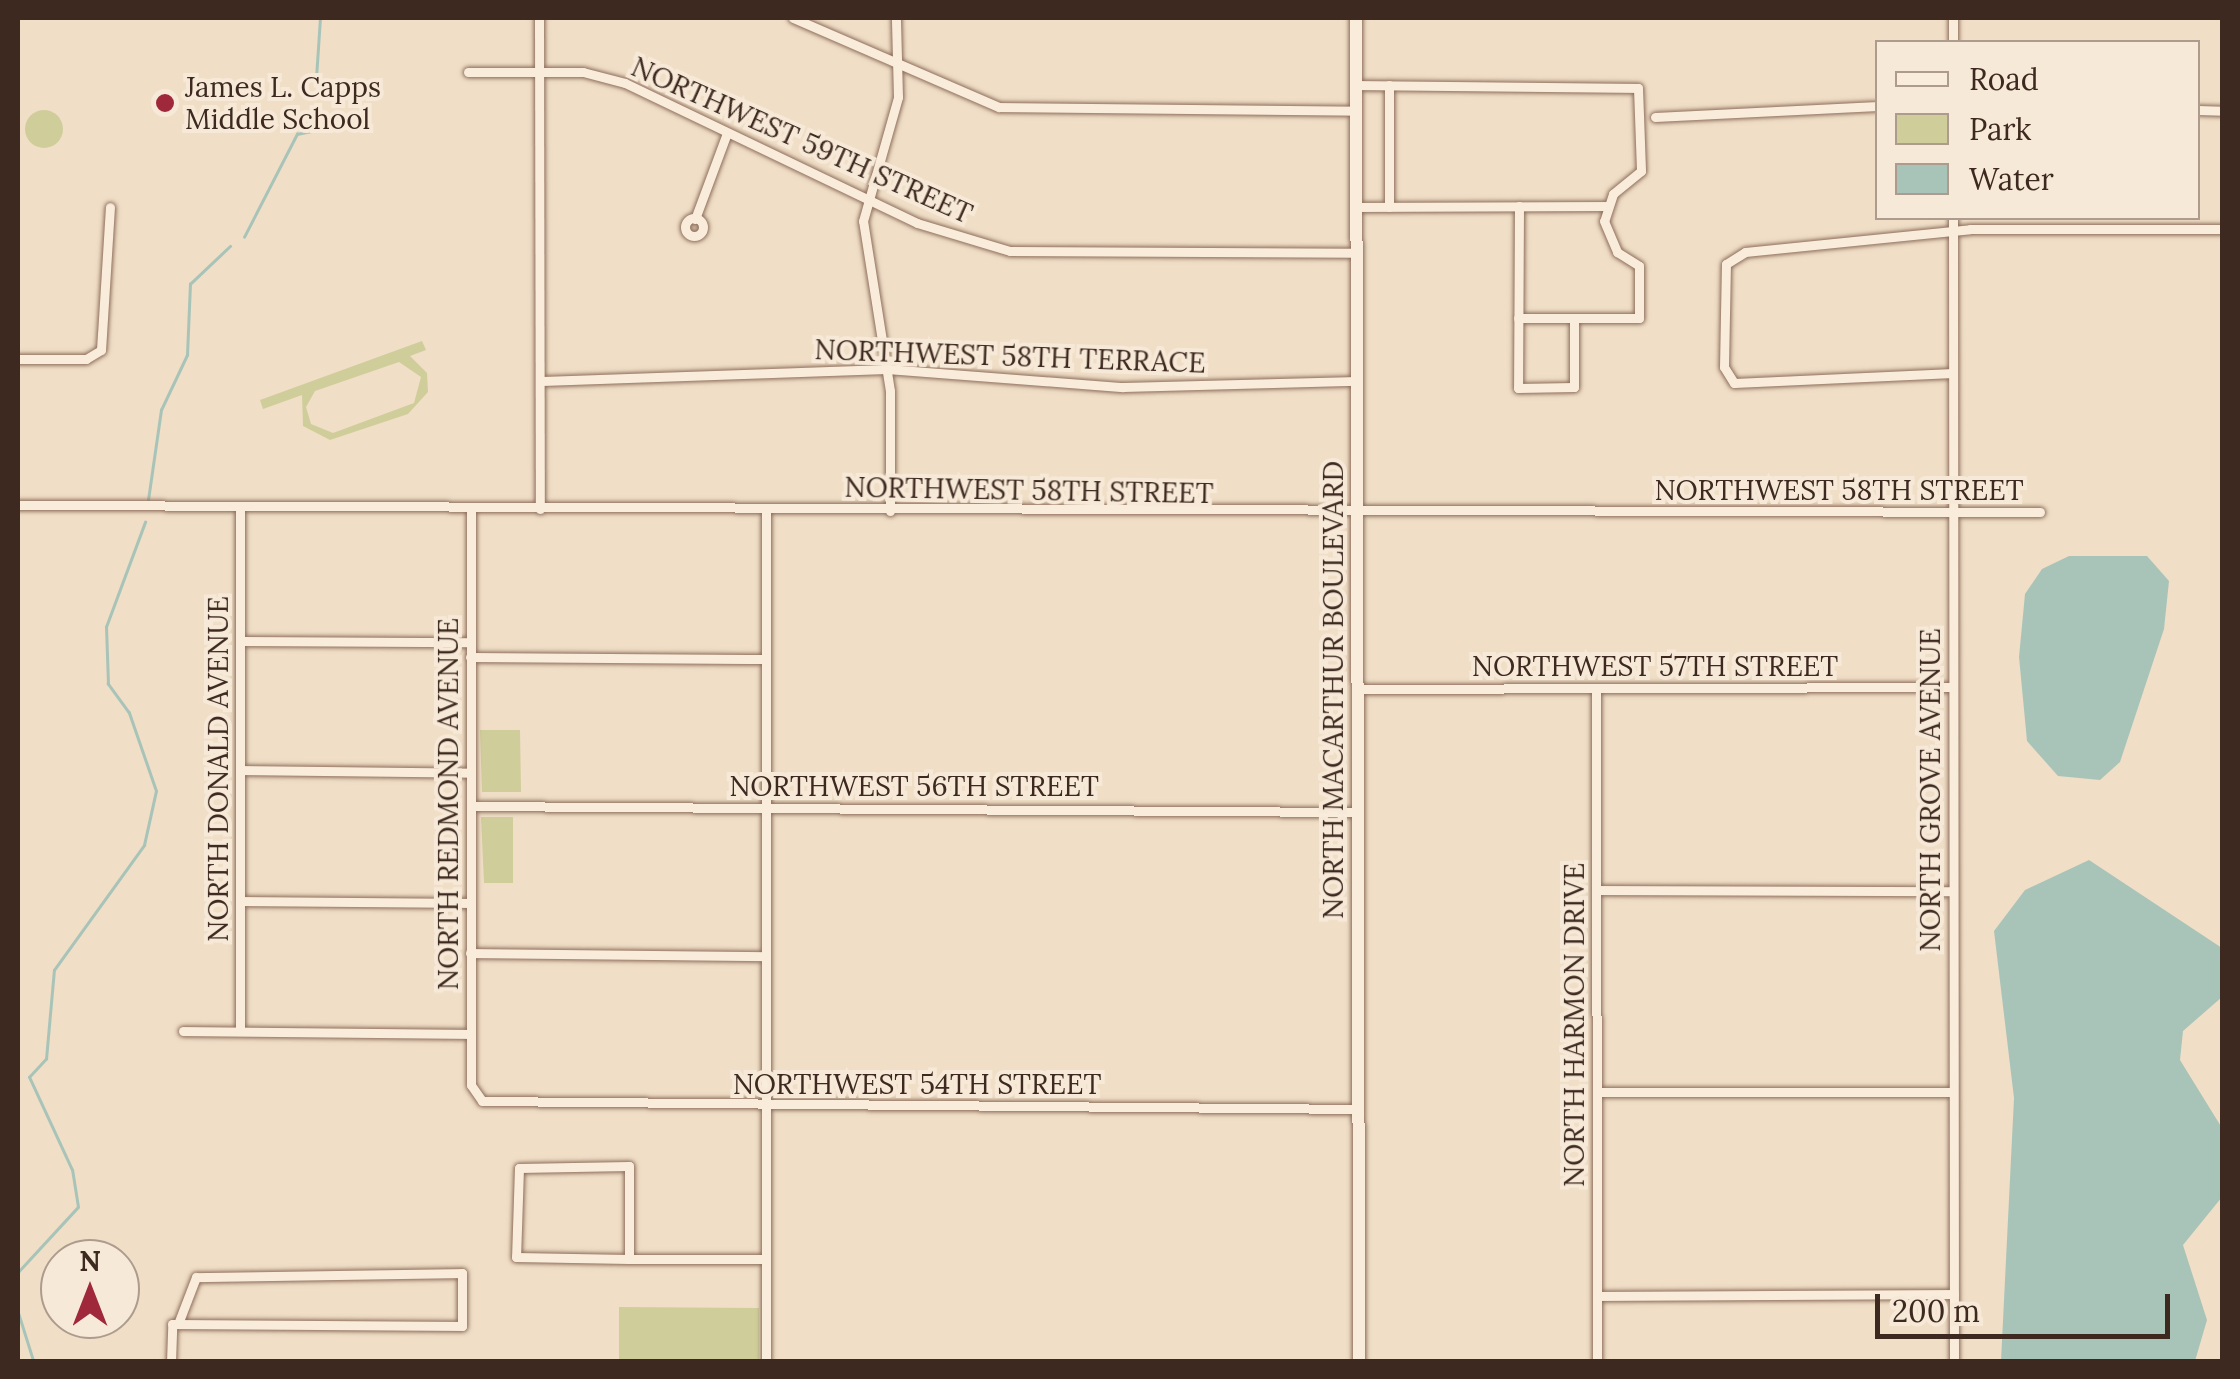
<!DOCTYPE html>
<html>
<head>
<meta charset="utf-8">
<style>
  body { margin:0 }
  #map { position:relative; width:2240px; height:1379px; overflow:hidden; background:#f0dec7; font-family:Lora,serif }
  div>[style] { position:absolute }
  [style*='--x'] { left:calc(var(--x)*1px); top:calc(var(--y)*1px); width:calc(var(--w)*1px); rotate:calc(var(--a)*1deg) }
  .green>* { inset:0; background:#cfce9a }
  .round { border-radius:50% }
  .water>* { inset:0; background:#a8c4b8 }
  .stream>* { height:2.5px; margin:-1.25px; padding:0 1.25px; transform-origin:1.25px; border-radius:1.25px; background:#a8c4b8 }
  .roads { filter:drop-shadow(0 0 2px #8d6e5b) drop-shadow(0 0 2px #8d6e5b) }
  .minor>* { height:9px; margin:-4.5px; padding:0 4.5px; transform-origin:4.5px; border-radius:4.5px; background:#faecdb }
  .minor>.ring { margin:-4.5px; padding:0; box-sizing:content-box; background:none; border:9px solid #faecdb; border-radius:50% }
  .secondary>* { height:12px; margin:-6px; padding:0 6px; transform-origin:6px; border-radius:6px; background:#faecdb }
  .dots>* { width:28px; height:28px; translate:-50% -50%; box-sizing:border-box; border:5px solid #f7e9d7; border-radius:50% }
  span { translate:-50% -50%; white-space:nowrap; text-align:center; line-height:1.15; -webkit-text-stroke:8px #f7e9d7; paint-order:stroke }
  .poi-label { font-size:28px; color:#3d2920 }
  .left { translate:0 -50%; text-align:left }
  .street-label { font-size:28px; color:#3d2920 }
  .frame { position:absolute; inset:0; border:20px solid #3d2920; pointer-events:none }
  .legend { position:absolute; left:1875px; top:40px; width:325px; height:180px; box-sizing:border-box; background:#f7e9d7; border:2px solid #ad9c8e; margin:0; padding:12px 18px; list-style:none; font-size:30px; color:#3d2920 }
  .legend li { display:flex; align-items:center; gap:20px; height:50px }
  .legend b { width:50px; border:2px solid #ad9c8e }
  .north { position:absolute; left:40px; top:1239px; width:100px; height:100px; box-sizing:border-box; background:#f7e9d7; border:2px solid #ad9c8e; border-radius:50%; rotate:0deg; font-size:28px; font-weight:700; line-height:40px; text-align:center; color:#3d2920 }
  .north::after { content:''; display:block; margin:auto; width:35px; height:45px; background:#9f293b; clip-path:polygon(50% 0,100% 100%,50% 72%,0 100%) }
  .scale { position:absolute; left:1875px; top:1294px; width:295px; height:45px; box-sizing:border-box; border:5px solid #3d2920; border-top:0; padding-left:12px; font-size:30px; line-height:35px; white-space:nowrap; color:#3d2920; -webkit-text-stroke:8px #f7e9d7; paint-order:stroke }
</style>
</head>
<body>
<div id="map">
  <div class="green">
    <div class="round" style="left:25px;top:110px;width:38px;height:38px"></div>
    <div style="clip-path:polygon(evenodd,422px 341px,426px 350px,410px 356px,427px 373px,428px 392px,408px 414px,330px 440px,303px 426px,302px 395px,263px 409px,260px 400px,422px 341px,399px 362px,421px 377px,414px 403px,333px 433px,311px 424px,306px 407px,315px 391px,399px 362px)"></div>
    <div style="clip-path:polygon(480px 730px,520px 730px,521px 792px,482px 792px)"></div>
    <div style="clip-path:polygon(481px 817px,513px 817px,513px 883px,484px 883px)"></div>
    <div style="clip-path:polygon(619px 1307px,759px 1308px,759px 1361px,619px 1361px)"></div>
  </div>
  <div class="water">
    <div style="clip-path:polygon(2069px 556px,2147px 556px,2169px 581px,2164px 629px,2120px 762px,2100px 780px,2058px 776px,2027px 741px,2019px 657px,2025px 594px,2042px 569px)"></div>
    <div style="clip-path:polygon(2089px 860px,2222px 948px,2222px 997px,2183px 1031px,2180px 1060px,2222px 1128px,2222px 1197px,2183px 1245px,2207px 1320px,2195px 1361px,2001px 1361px,2014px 1098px,1994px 931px,2025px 890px)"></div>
  </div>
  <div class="stream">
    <div style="--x:316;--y:78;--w:60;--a:-86.2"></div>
    <div style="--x:244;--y:237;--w:116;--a:-62.8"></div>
    <div style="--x:297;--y:134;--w:19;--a:-12"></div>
    <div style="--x:316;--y:130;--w:13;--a:-67"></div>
    <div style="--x:148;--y:500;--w:91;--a:-81.8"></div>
    <div style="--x:161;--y:410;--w:61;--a:-64.7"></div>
    <div style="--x:187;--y:355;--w:71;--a:-87.6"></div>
    <div style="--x:190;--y:284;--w:55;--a:-43.5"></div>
    <div style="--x:18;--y:1272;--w:88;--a:-47.3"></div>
    <div style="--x:78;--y:1207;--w:37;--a:-99"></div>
    <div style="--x:72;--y:1170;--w:102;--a:-114.8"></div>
    <div style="--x:29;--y:1077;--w:25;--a:-47"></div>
    <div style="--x:46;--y:1059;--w:89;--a:-84.9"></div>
    <div style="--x:54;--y:970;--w:154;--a:-54.2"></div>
    <div style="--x:144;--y:845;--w:55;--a:-77.5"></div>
    <div style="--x:156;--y:791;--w:83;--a:-109.1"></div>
    <div style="--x:129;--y:713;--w:36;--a:-126"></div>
    <div style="--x:108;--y:684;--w:57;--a:-92"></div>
    <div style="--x:106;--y:627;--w:112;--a:-69.6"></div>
    <div style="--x:18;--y:1311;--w:53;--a:72.6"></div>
  </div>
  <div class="roads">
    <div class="minor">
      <div style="--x:539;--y:18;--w:491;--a:89.9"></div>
      <div style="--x:793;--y:18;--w:224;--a:23.4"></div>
      <div style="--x:999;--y:107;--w:358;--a:0.6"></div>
      <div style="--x:1953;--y:18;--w:24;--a:90"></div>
      <div style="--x:468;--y:72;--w:115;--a:0"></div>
      <div style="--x:583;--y:72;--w:43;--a:14.7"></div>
      <div style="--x:625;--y:83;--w:324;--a:25.6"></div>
      <div style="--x:917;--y:223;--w:97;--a:16.8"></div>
      <div style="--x:1010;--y:251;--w:346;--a:0.3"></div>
      <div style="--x:1357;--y:85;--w:281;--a:0.6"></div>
      <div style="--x:1638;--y:88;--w:83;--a:87.9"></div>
      <div style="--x:1641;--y:171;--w:36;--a:141"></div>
      <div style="--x:1613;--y:194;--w:28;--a:108"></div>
      <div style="--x:1604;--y:221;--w:34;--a:67"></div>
      <div style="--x:1617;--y:252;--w:26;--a:32"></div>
      <div style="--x:1639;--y:266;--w:52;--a:90"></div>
      <div style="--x:1639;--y:318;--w:121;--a:180"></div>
      <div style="--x:2198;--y:110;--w:24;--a:2"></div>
      <div style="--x:1655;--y:117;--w:223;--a:-2.8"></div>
      <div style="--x:1519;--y:206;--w:182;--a:90.3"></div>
      <div style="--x:1518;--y:388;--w:56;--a:-1"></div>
      <div style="--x:1574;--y:387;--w:69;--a:-90"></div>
      <div style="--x:1356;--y:207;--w:251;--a:-0.2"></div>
      <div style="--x:1389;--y:207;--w:122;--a:-90"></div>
      <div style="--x:1953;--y:218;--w:1144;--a:89.95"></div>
      <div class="ring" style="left:685px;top:218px;width:9px;height:9px"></div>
      <div style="--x:695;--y:219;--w:92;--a:-69.6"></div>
      <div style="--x:18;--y:359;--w:68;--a:0"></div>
      <div style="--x:86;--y:359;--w:17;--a:-31"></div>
      <div style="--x:101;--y:350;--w:143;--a:-86.4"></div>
      <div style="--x:1953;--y:373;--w:219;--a:177.4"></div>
      <div style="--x:1734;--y:383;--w:19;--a:-122"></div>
      <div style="--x:1724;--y:367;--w:103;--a:-88.9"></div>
      <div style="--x:1726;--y:264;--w:22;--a:-32"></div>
      <div style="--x:1745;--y:252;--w:226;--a:-5.8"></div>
      <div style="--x:1970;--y:229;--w:252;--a:0"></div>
      <div style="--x:542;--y:381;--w:345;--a:-2"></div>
      <div style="--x:887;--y:369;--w:237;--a:4.4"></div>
      <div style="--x:1123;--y:387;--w:234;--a:-1.5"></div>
      <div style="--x:18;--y:505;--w:2022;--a:0.2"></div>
      <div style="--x:240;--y:507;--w:524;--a:90"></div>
      <div style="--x:471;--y:509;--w:576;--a:90"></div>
      <div style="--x:471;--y:1085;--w:19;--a:55"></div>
      <div style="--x:482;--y:1101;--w:877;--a:0.52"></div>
      <div style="--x:766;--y:511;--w:851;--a:90"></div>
      <div style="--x:890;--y:511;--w:120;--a:-90"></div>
      <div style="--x:890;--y:391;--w:172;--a:-99"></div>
      <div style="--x:863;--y:221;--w:129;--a:-74.2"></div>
      <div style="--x:898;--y:97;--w:79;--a:-91.5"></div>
      <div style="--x:241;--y:641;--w:229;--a:0.3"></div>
      <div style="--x:470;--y:657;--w:296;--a:0.4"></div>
      <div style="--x:1596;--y:688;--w:674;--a:89.91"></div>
      <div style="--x:1357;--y:689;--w:596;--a:-0.19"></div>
      <div style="--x:241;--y:770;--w:230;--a:0.7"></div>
      <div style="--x:471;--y:806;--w:887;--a:0.39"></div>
      <div style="--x:1596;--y:890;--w:357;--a:0.2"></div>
      <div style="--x:241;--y:901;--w:229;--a:0.5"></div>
      <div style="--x:470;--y:953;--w:296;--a:0.6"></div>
      <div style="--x:183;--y:1031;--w:288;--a:0.6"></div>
      <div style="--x:1597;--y:1092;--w:356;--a:0"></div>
      <div style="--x:629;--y:1259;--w:93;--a:-90"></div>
      <div style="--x:629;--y:1166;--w:110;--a:179"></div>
      <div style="--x:519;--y:1168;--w:89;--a:91.9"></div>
      <div style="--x:516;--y:1257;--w:113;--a:1"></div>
      <div style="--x:629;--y:1259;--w:137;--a:0"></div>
      <div style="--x:1597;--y:1296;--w:357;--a:-0.3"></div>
      <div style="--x:171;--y:1362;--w:38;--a:-88"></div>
      <div style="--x:172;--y:1324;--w:6;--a:0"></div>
      <div style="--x:178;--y:1324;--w:284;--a:0.4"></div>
      <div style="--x:462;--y:1326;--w:53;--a:-90"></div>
      <div style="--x:462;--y:1273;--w:266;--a:179.1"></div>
      <div style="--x:196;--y:1277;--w:50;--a:111"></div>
    </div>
    <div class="secondary">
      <div style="--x:1356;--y:18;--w:1344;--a:89.87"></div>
    </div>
  </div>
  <div class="dots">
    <div style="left:165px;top:103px;background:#9f293b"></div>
  </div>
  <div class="poi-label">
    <span class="left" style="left:185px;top:103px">James L. Capps<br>Middle School</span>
  </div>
  <div class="street-label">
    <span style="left:802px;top:140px;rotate:24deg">NORTHWEST 59TH STREET</span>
    <span style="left:1010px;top:356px;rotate:2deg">NORTHWEST 58TH TERRACE</span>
    <span style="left:1029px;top:490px;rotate:1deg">NORTHWEST 58TH STREET</span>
    <span style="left:1839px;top:490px">NORTHWEST 58TH STREET</span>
    <span style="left:1655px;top:666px">NORTHWEST 57TH STREET</span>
    <span style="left:1333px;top:690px;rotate:-90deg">NORTH MACARTHUR BOULEVARD</span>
    <span style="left:218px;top:769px;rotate:-90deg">NORTH DONALD AVENUE</span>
    <span style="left:914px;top:786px">NORTHWEST 56TH STREET</span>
    <span style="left:1930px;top:790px;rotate:-90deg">NORTH GROVE AVENUE</span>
    <span style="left:448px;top:804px;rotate:-90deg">NORTH REDMOND AVENUE</span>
    <span style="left:1574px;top:1025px;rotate:-90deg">NORTH HARMON DRIVE</span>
    <span style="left:917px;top:1084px">NORTHWEST 54TH STREET</span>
  </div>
  <div class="frame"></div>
  <ul class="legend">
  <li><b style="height:12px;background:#faecdb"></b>Road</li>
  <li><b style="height:28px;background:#cfce9a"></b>Park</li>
  <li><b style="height:28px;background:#a8c4b8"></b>Water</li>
  </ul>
  <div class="north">N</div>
  <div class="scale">200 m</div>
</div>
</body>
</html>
